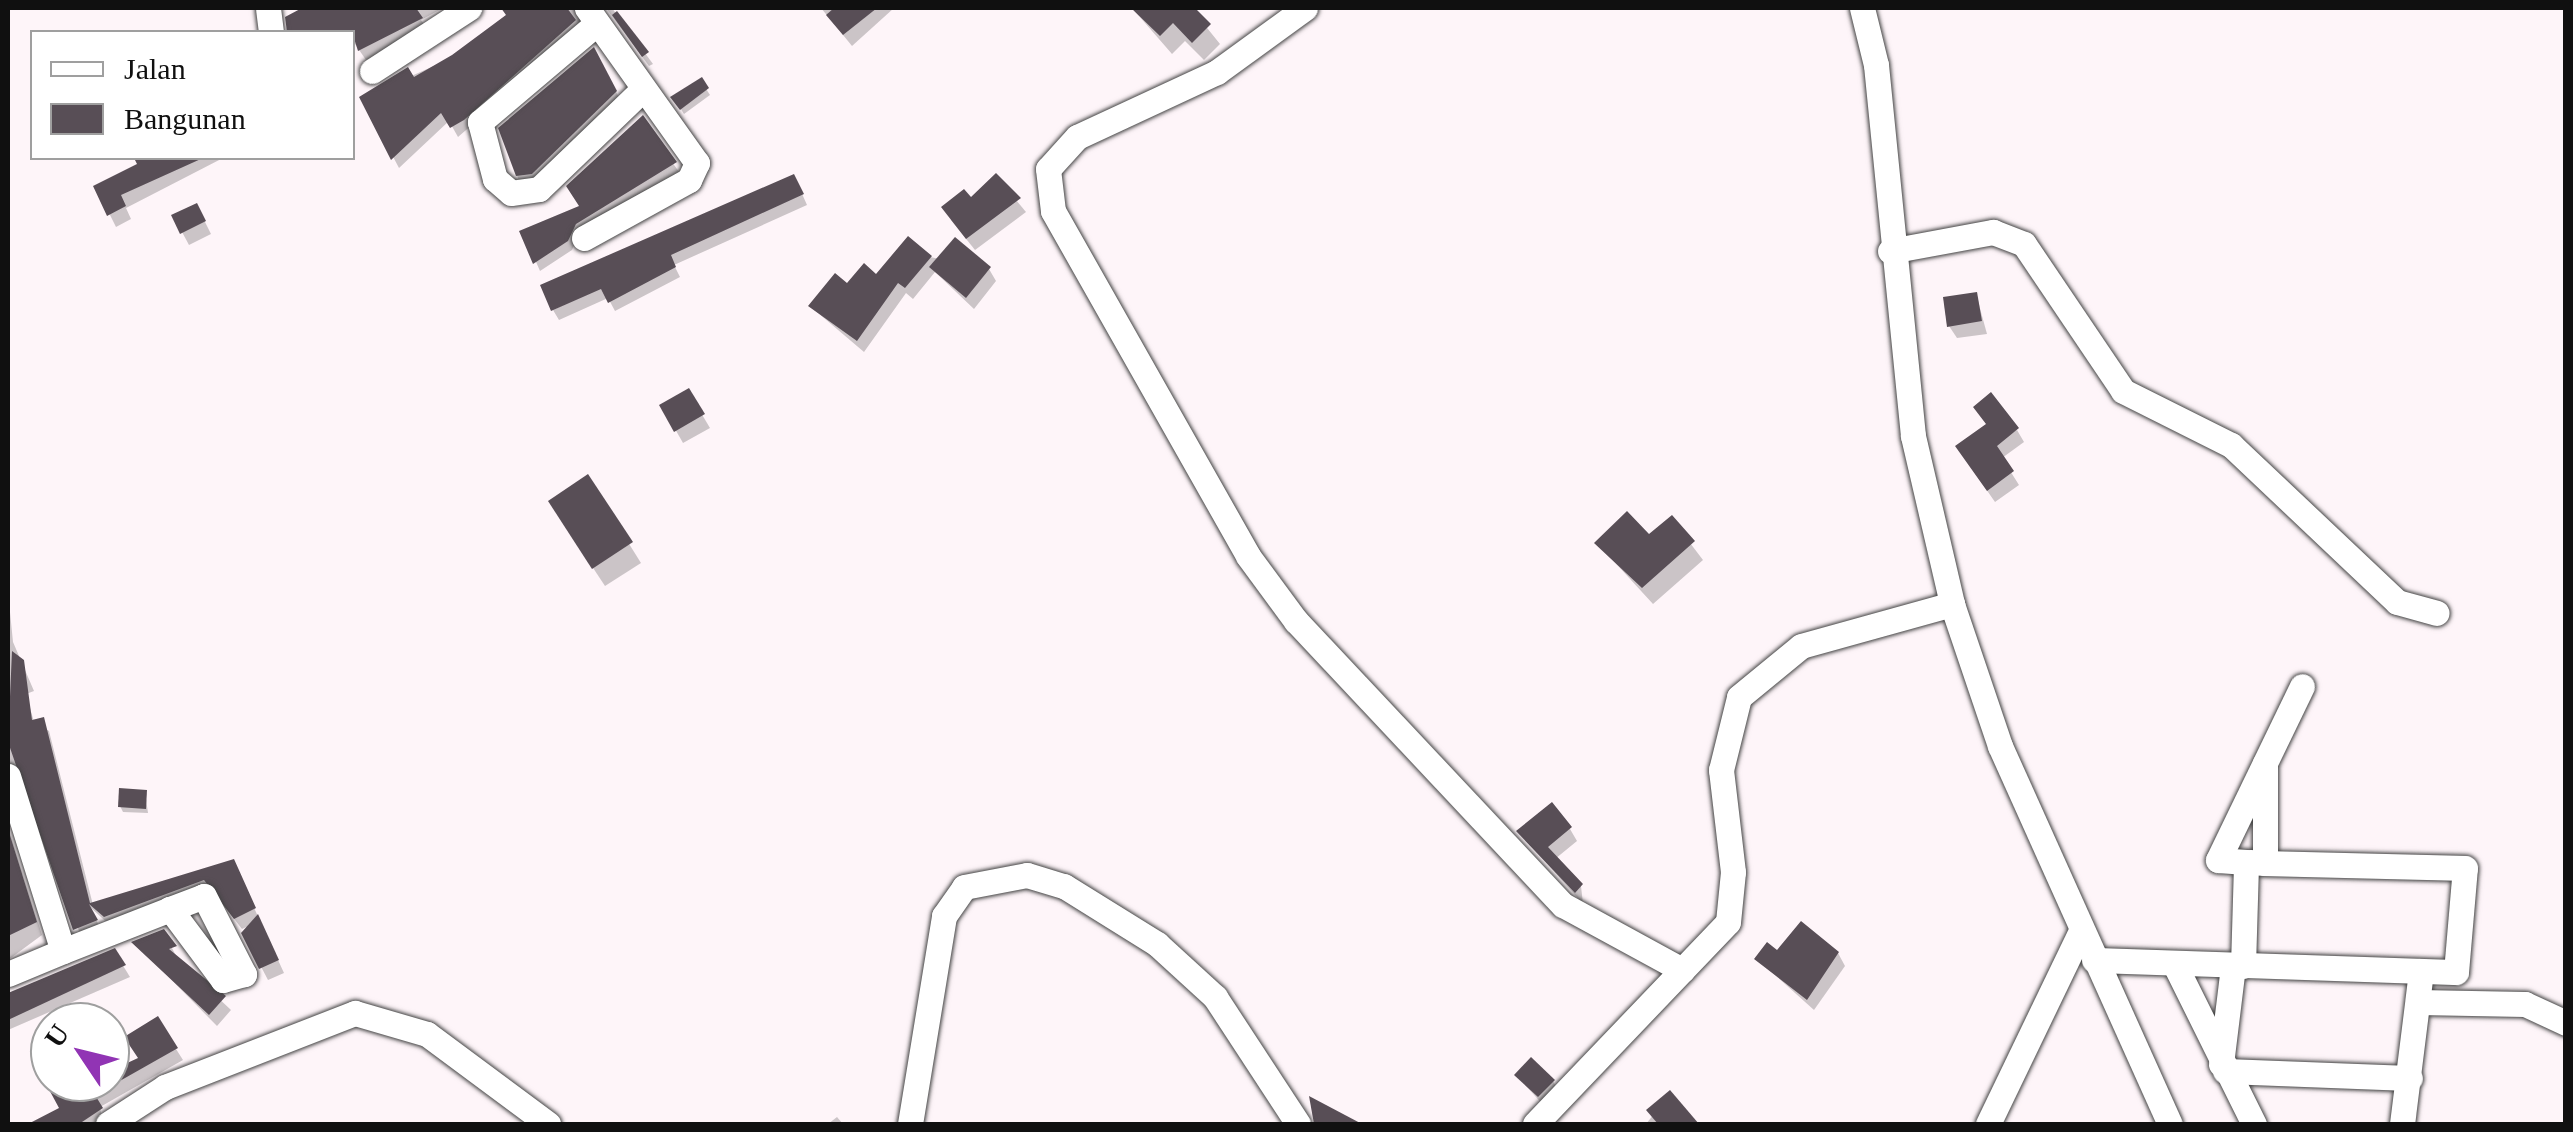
<!DOCTYPE html>
<html>
<head>
<meta charset="utf-8">
<style>
  body { margin:0 }
  #map { position:relative; width:2573px; height:1132px; overflow:hidden; background:#fef5f9; font-family:Georgia,serif }
  div>[style] { position:absolute }
  [style*='--x'] { left:calc(var(--x)*1px); top:calc(var(--y)*1px); width:calc(var(--w)*1px); rotate:calc(var(--a)*1deg) }
  .shadow>* { inset:0; background:#0003 }
  .building>* { inset:0; background:#584e56 }
  .roads { filter:drop-shadow(0 0 2px #434343) drop-shadow(0 0 2px #434343) }
  .minor>* { height:25px; margin:-12.5px; padding:0 12.5px; transform-origin:12.5px; border-radius:12.5px; background:#fff }
  span { translate:-50% -50%; white-space:nowrap; text-align:center; line-height:1.15; -webkit-text-stroke:10px #fff; paint-order:stroke }
  .frame { position:absolute; inset:0; border:10px solid #101010; pointer-events:none }
  .legend { position:absolute; left:30px; top:30px; width:325px; height:130px; box-sizing:border-box; background:#fff; border:2px solid #9f9f9f; margin:0; padding:12px 18px; list-style:none; font-size:30px; color:#101010 }
  .legend li { display:flex; align-items:center; gap:20px; height:50px }
  .legend b { width:50px; border:2px solid #9f9f9f }
  .north { position:absolute; left:30px; top:1002px; width:100px; height:100px; box-sizing:border-box; background:#fff; border:2px solid #9f9f9f; border-radius:50%; rotate:305deg; font-size:28px; font-weight:700; line-height:40px; text-align:center; color:#101010 }
  .north::after { content:''; display:block; margin:auto; width:35px; height:45px; background:#9134b4; clip-path:polygon(50% 0,100% 100%,50% 72%,0 100%) }
</style>
</head>
<body>
<div id="map">
  <div class="shadow">
    <div style="clip-path:polygon(325px 8px,443px 8px,421px 20px,428px 30px,366px 60px,344px 28px,311px 32px,349px 16px,286px 32px,288px 18px,303px 22px)"></div>
    <div style="clip-path:polygon(515px 8px,583px 8px,580px 31px,458px 137px,449px 121px,399px 168px,362px 98px,454px 57px)"></div>
    <div style="clip-path:polygon(606px 8px,612px 8px,653px 64px,649px 66px)"></div>
    <div style="clip-path:polygon(821px 8px,894px 8px,852px 46px)"></div>
    <div style="clip-path:polygon(1132px 8px,1191px 8px,1220px 44px,1204px 60px,1185px 41px,1172px 54px)"></div>
    <div style="clip-path:polygon(594px 50px,622px 103px,538px 184px,519px 181px,501px 129px)"></div>
    <div style="clip-path:polygon(701px 81px,710px 95px,684px 114px,674px 98px)"></div>
    <div style="clip-path:polygon(642px 119px,679px 172px,580px 232px,572px 250px,540px 271px,523px 232px,582px 207px)"></div>
    <div style="clip-path:polygon(152px 158px,223px 158px,126px 208px,131px 219px,116px 227px,96px 187px)"></div>
    <div style="clip-path:polygon(996px 176px,1026px 212px,975px 250px,951px 220px)"></div>
    <div style="clip-path:polygon(799px 187px,807px 205px,674px 265px,680px 277px,615px 311px,608px 298px,559px 320px,553px 310px)"></div>
    <div style="clip-path:polygon(203px 218px,211px 234px,189px 245px,182px 232px)"></div>
    <div style="clip-path:polygon(930px 257px,989px 269px,996px 281px,974px 309px,935px 272px,913px 299px,906px 293px,864px 352px,811px 307px)"></div>
    <div style="clip-path:polygon(1976px 294px,1987px 334px,1957px 338px,1949px 326px)"></div>
    <div style="clip-path:polygon(688px 391px,710px 428px,683px 443px,662px 406px)"></div>
    <div style="clip-path:polygon(2017px 430px,2024px 442px,2002px 458px,2019px 485px,1995px 502px,1965px 459px)"></div>
    <div style="clip-path:polygon(588px 478px,641px 563px,605px 586px,562px 521px)"></div>
    <div style="clip-path:polygon(1671px 518px,1703px 560px,1653px 604px,1597px 543px,1649px 538px)"></div>
    <div style="clip-path:polygon(8px 592px,13px 642px,34px 691px,26px 694px,34px 722px,49px 731px,93px 905px,233px 862px,284px 973px,268px 980px,244px 934px,253px 924px,242px 929px,212px 890px,113px 928px,90px 907px,102px 932px,82px 940px,29px 781px,8px 774px,8px 723px,18px 719px,8px 709px)"></div>
    <div style="clip-path:polygon(145px 792px,148px 813px,123px 812px,120px 806px)"></div>
    <div style="clip-path:polygon(8px 826px,42px 935px,8px 960px)"></div>
    <div style="clip-path:polygon(1570px 829px,1577px 841px,1555px 859px,1581px 886px,1583px 904px,1519px 832px)"></div>
    <div style="clip-path:polygon(164px 932px,178px 960px,231px 1010px,217px 1026px,135px 943px)"></div>
    <div style="clip-path:polygon(114px 951px,130px 977px,8px 1030px,8px 997px)"></div>
    <div style="clip-path:polygon(1777px 953px,1838px 953px,1845px 966px,1814px 1010px,1757px 959px)"></div>
    <div style="clip-path:polygon(157px 1019px,183px 1060px,100px 1107px,103px 1124px,34px 1124px,62px 1109px,43px 1072px,50px 1067px,50px 1082px,110px 1082px,141px 1059px)"></div>
    <div style="clip-path:polygon(1517px 1076px,1553px 1081px,1560px 1094px,1546px 1108px)"></div>
    <div style="clip-path:polygon(1670px 1094px,1696px 1124px,1646px 1124px)"></div>
    <div style="clip-path:polygon(837px 1117px,843px 1124px,828px 1124px)"></div>
  </div>
  <div class="building">
    <div style="clip-path:polygon(302px 8px,416px 8px,423px 18px,358px 51px,352px 32px,287px 32px,285px 17px)"></div>
    <div style="clip-path:polygon(501px 8px,567px 8px,576px 20px,464px 120px,450px 128px,441px 113px,391px 160px,359px 97px,408px 67px,414px 77px,452px 55px,506px 15px)"></div>
    <div style="clip-path:polygon(834px 8px,877px 8px,843px 35px,826px 15px)"></div>
    <div style="clip-path:polygon(1131px 8px,1195px 8px,1211px 24px,1192px 43px,1173px 23px,1160px 36px)"></div>
    <div style="clip-path:polygon(617px 11px,649px 52px,642px 57px,612px 15px)"></div>
    <div style="clip-path:polygon(594px 47px,617px 91px,532px 174px,516px 176px,498px 128px)"></div>
    <div style="clip-path:polygon(702px 77px,709px 88px,680px 110px,670px 97px)"></div>
    <div style="clip-path:polygon(643px 115px,677px 162px,576px 224px,568px 241px,533px 264px,519px 231px,579px 206px,566px 186px)"></div>
    <div style="clip-path:polygon(134px 158px,203px 158px,121px 195px,126px 206px,107px 216px,93px 186px,137px 164px)"></div>
    <div style="clip-path:polygon(996px 173px,1021px 198px,966px 239px,941px 207px,964px 189px,971px 197px)"></div>
    <div style="clip-path:polygon(794px 174px,804px 194px,671px 255px,676px 267px,608px 303px,601px 289px,551px 311px,540px 285px)"></div>
    <div style="clip-path:polygon(197px 203px,206px 221px,180px 234px,171px 215px)"></div>
    <div style="clip-path:polygon(908px 236px,932px 256px,905px 288px,898px 283px,857px 341px,808px 306px,835px 273px,847px 283px,864px 263px,876px 274px)"></div>
    <div style="clip-path:polygon(955px 237px,991px 267px,966px 298px,929px 267px)"></div>
    <div style="clip-path:polygon(1977px 292px,1982px 321px,1947px 327px,1943px 297px)"></div>
    <div style="clip-path:polygon(689px 388px,705px 414px,674px 432px,659px 405px)"></div>
    <div style="clip-path:polygon(1991px 392px,2019px 428px,1997px 446px,2014px 471px,1987px 491px,1955px 446px,1986px 424px,1973px 407px)"></div>
    <div style="clip-path:polygon(588px 474px,633px 542px,592px 569px,548px 501px)"></div>
    <div style="clip-path:polygon(1627px 511px,1649px 534px,1672px 515px,1695px 541px,1642px 588px,1594px 543px)"></div>
    <div style="clip-path:polygon(12px 651px,24px 660px,32px 720px,44px 717px,90px 903px,234px 859px,256px 908px,234px 919px,204px 880px,104px 917px,89px 904px,98px 920px,73px 930px,8px 742px)"></div>
    <div style="clip-path:polygon(119px 788px,147px 790px,146px 809px,118px 807px)"></div>
    <div style="clip-path:polygon(1552px 802px,1572px 827px,1548px 847px,1583px 884px,1575px 893px,1516px 831px)"></div>
    <div style="clip-path:polygon(8px 829px,37px 922px,8px 936px)"></div>
    <div style="clip-path:polygon(258px 914px,279px 960px,259px 969px,241px 933px)"></div>
    <div style="clip-path:polygon(1801px 921px,1839px 952px,1807px 1000px,1754px 959px,1767px 942px,1777px 950px)"></div>
    <div style="clip-path:polygon(164px 929px,177px 946px,169px 949px,226px 996px,209px 1015px,131px 942px)"></div>
    <div style="clip-path:polygon(115px 948px,126px 965px,8px 1020px,8px 993px)"></div>
    <div style="clip-path:polygon(158px 1016px,178px 1048px,95px 1095px,103px 1108px,79px 1124px,28px 1124px,59px 1108px,45px 1082px,110px 1082px,110px 1071px,138px 1058px,124px 1037px)"></div>
    <div style="clip-path:polygon(1531px 1057px,1555px 1080px,1538px 1097px,1514px 1075px)"></div>
    <div style="clip-path:polygon(1670px 1090px,1699px 1124px,1658px 1124px,1646px 1110px)"></div>
    <div style="clip-path:polygon(1309px 1096px,1362px 1124px,1314px 1124px)"></div>
  </div>
  <div class="roads">
    <div class="minor">
      <div style="--x:268;--y:8;--w:24;--a:83"></div>
      <div style="--x:1305;--y:8;--w:109;--a:144"></div>
      <div style="--x:1217;--y:72;--w:154;--a:155.1"></div>
      <div style="--x:1077;--y:137;--w:43;--a:132.2"></div>
      <div style="--x:1048;--y:169;--w:42;--a:83.2"></div>
      <div style="--x:1053;--y:211;--w:396;--a:60.5"></div>
      <div style="--x:1248;--y:556;--w:81;--a:53.6"></div>
      <div style="--x:1296;--y:621;--w:390;--a:46.8"></div>
      <div style="--x:1563;--y:905;--w:136;--a:28.6"></div>
      <div style="--x:1862;--y:8;--w:59;--a:76.2"></div>
      <div style="--x:1876;--y:65;--w:373;--a:84.3"></div>
      <div style="--x:1913;--y:436;--w:172;--a:76.9"></div>
      <div style="--x:1952;--y:604;--w:150;--a:71.3"></div>
      <div style="--x:2000;--y:746;--w:414;--a:65.8"></div>
      <div style="--x:596;--y:24;--w:152;--a:139.8"></div>
      <div style="--x:480;--y:122;--w:59;--a:75.3"></div>
      <div style="--x:495;--y:179;--w:21;--a:41"></div>
      <div style="--x:511;--y:193;--w:28;--a:-8"></div>
      <div style="--x:539;--y:189;--w:144;--a:-43.9"></div>
      <div style="--x:372;--y:71;--w:116;--a:-33"></div>
      <div style="--x:584;--y:238;--w:120;--a:-28.9"></div>
      <div style="--x:689;--y:180;--w:19;--a:-65"></div>
      <div style="--x:697;--y:163;--w:190;--a:-125.4"></div>
      <div style="--x:1890;--y:251;--w:105;--a:-10.5"></div>
      <div style="--x:1993;--y:232;--w:33;--a:21"></div>
      <div style="--x:2024;--y:244;--w:177;--a:56"></div>
      <div style="--x:2123;--y:391;--w:121;--a:26.6"></div>
      <div style="--x:2231;--y:445;--w:228;--a:43.4"></div>
      <div style="--x:2397;--y:602;--w:41;--a:15.4"></div>
      <div style="--x:8;--y:776;--w:183;--a:72.6"></div>
      <div style="--x:2250;--y:862;--w:15;--a:4"></div>
      <div style="--x:2265;--y:863;--w:100;--a:-90"></div>
      <div style="--x:2094;--y:960;--w:362;--a:1.9"></div>
      <div style="--x:2456;--y:972;--w:104;--a:-85.1"></div>
      <div style="--x:2465;--y:868;--w:200;--a:-178.6"></div>
      <div style="--x:2174;--y:963;--w:180;--a:63.6"></div>
      <div style="--x:2243;--y:966;--w:104;--a:-88.3"></div>
      <div style="--x:2246;--y:862;--w:28;--a:-176"></div>
      <div style="--x:2218;--y:860;--w:193;--a:-64.2"></div>
      <div style="--x:8;--y:974;--w:60;--a:-22.7"></div>
      <div style="--x:63;--y:951;--w:115;--a:-21.4"></div>
      <div style="--x:170;--y:909;--w:34;--a:-21"></div>
      <div style="--x:202;--y:897;--w:2;--a:-27"></div>
      <div style="--x:204;--y:896;--w:88;--a:62.9"></div>
      <div style="--x:244;--y:974;--w:22;--a:164"></div>
      <div style="--x:223;--y:980;--w:89;--a:-126.7"></div>
      <div style="--x:2418;--y:1002;--w:107;--a:1.1"></div>
      <div style="--x:2525;--y:1004;--w:45;--a:24.9"></div>
      <div style="--x:2221;--y:1064;--w:99;--a:-83"></div>
      <div style="--x:2225;--y:1071;--w:185;--a:2.2"></div>
      <div style="--x:108;--y:1124;--w:68;--a:-33"></div>
      <div style="--x:165;--y:1087;--w:204;--a:-21.3"></div>
      <div style="--x:355;--y:1013;--w:75;--a:16.3"></div>
      <div style="--x:427;--y:1034;--w:151;--a:36.6"></div>
      <div style="--x:910;--y:1124;--w:211;--a:-80.7"></div>
      <div style="--x:944;--y:916;--w:35;--a:-55"></div>
      <div style="--x:964;--y:887;--w:64;--a:-10.8"></div>
      <div style="--x:1027;--y:875;--w:39;--a:17"></div>
      <div style="--x:1064;--y:886;--w:110;--a:31.9"></div>
      <div style="--x:1157;--y:944;--w:79;--a:42.4"></div>
      <div style="--x:1215;--y:997;--w:152;--a:56.8"></div>
      <div style="--x:1535;--y:1124;--w:279;--a:-46.3"></div>
      <div style="--x:1728;--y:922;--w:50;--a:-84.3"></div>
      <div style="--x:1733;--y:872;--w:103;--a:-96.7"></div>
      <div style="--x:1721;--y:770;--w:75;--a:-76.1"></div>
      <div style="--x:1739;--y:697;--w:80;--a:-39.4"></div>
      <div style="--x:1801;--y:646;--w:157;--a:-15.5"></div>
      <div style="--x:1988;--y:1124;--w:214;--a:-64.3"></div>
      <div style="--x:2402;--y:1124;--w:154;--a:-82.9"></div>
    </div>
  </div>
  <div class="frame"></div>
  <ul class="legend">
  <li><b style="height:12px;background:#fff"></b>Jalan</li>
  <li><b style="height:28px;background:#584e56"></b>Bangunan</li>
  </ul>
  <div class="north">U</div>
</div>
</body>
</html>
